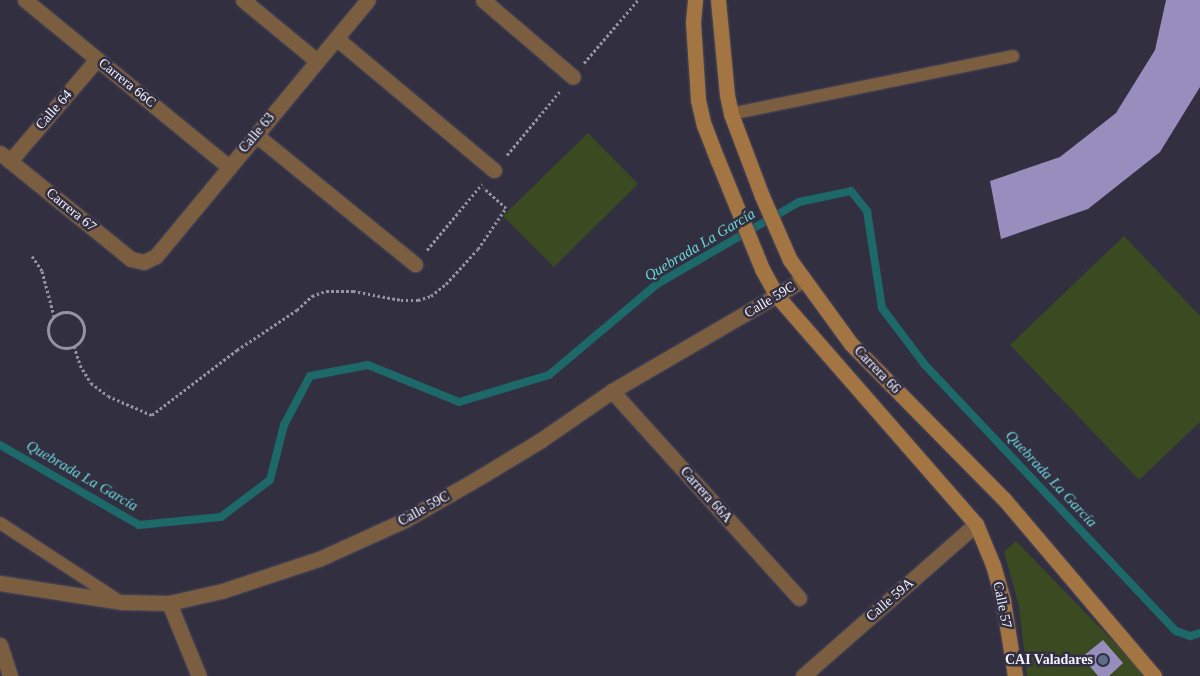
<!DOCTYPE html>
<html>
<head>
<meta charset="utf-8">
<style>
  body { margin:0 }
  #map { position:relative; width:1200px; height:676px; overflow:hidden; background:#322f41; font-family:Georgia,serif }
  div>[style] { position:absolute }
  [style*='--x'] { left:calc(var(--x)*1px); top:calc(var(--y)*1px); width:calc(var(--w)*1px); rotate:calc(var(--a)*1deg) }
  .green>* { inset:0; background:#3a4b21 }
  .stream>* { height:8px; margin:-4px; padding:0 4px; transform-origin:4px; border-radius:4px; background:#1d6868 }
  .building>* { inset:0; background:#978ebd }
  .path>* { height:3px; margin-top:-1.5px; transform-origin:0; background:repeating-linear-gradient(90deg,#9593a2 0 2.5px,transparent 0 5px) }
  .path>.ring { margin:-1.5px; padding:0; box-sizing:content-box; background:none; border:3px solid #9593a2; border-radius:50% }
  .roads { filter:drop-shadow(0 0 1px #4d4a5b) drop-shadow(0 0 1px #4d4a5b) }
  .lane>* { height:12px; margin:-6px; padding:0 6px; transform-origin:6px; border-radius:6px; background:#7b5d3f }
  .street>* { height:15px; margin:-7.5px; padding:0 7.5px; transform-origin:7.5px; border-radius:7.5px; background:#7b5d3f }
  .secondary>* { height:15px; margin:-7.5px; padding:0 7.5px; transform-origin:7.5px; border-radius:7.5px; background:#a37543 }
  .dots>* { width:14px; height:14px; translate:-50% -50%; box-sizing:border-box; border:2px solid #322f41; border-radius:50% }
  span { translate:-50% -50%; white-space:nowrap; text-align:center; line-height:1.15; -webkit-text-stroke:5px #322f41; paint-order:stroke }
  .street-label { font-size:14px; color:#f4f2fe }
  .poi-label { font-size:14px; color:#f4f2fe; font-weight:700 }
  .right { translate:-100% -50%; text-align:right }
  .water-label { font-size:15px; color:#69d6d7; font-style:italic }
</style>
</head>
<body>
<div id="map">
  <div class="green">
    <div style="clip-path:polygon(588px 133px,638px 184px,554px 267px,503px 216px)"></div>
    <div style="clip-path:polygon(1124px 236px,1200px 316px,1200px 422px,1139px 480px,1010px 345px)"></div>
    <div style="clip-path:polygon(1016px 541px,1147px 676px,1027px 676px,1019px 606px,1004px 552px)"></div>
  </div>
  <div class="stream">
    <div style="--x:0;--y:445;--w:160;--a:29.9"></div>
    <div style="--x:139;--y:525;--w:82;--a:-5.6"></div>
    <div style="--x:221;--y:517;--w:61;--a:-37.1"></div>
    <div style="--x:270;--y:480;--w:57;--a:-75.7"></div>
    <div style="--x:284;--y:425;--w:55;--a:-62"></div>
    <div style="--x:310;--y:376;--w:59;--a:-10.7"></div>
    <div style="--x:368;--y:365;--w:98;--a:22.1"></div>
    <div style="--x:459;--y:402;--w:94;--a:-16.7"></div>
    <div style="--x:549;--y:375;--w:141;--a:-40.1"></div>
    <div style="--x:657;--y:284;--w:164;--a:-30"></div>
    <div style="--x:799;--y:202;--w:53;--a:-11.9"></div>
    <div style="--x:851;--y:191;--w:26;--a:51"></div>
    <div style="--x:867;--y:211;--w:98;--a:81.2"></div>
    <div style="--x:882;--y:308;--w:71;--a:53"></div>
    <div style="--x:925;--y:365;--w:366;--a:46.7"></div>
    <div style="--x:1176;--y:631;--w:15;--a:20"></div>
    <div style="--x:1190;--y:636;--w:10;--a:-17"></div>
  </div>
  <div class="building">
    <div style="clip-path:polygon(1166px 0,1200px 0,1200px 87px,1160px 152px,1088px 209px,1001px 239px,990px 181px,1060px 157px,1116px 113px,1155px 50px)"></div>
    <div style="clip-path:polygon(1103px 640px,1123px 663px,1109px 676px,1098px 676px,1082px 657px)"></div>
  </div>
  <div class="path">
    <div style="--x:584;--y:63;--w:83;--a:-49.4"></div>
    <div style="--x:507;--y:155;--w:85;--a:-50.3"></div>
    <div style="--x:427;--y:250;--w:86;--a:-50.2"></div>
    <div style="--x:32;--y:256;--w:18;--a:56"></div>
    <div style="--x:42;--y:271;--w:47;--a:75.1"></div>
    <div class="ring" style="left:48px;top:312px;width:33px;height:33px"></div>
    <div style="--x:74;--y:346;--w:20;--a:72"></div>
    <div style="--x:80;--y:365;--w:21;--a:59"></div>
    <div style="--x:91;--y:383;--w:21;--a:37"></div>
    <div style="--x:108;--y:396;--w:48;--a:23.4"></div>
    <div style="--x:152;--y:415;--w:107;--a:-37.4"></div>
    <div style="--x:237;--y:350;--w:72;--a:-33.7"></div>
    <div style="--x:297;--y:310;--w:21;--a:-43"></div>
    <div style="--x:312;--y:296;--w:15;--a:-20"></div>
    <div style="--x:326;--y:291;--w:27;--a:0"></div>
    <div style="--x:353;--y:291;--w:49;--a:10.6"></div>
    <div style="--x:401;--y:300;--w:17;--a:0"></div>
    <div style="--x:418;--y:300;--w:14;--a:-17"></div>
    <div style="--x:431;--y:296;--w:19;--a:-39"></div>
    <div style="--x:446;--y:284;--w:47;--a:-47.6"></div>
    <div style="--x:478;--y:249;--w:50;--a:-55.7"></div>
    <div style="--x:506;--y:208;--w:30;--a:-138"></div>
  </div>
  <div class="roads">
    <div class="lane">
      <div style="--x:731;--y:114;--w:288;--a:-11.6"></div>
      <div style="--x:0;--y:523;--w:142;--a:33.2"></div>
    </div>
    <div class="street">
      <div style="--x:25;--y:0;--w:264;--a:39.3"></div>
      <div style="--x:243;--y:0;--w:96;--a:39.5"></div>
      <div style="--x:483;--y:0;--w:118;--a:40.5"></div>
      <div style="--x:336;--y:38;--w:206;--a:39.9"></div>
      <div style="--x:256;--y:135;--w:205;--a:39.1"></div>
      <div style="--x:0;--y:153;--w:169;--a:39"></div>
      <div style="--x:131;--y:259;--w:13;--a:13"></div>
      <div style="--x:144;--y:262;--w:13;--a:-27"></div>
      <div style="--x:156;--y:256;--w:332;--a:-50.4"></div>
      <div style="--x:10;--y:161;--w:134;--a:-49.5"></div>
      <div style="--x:612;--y:391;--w:279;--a:47.9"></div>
      <div style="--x:0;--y:583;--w:122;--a:8.9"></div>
      <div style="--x:121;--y:602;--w:48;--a:1.2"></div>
      <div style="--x:169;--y:603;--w:54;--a:-12.8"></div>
      <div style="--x:222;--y:591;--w:102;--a:-18.3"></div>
      <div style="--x:319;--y:559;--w:94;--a:-24.4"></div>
      <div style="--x:405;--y:520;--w:86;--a:-29.8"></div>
      <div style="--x:480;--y:477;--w:71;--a:-31.2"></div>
      <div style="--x:541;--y:440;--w:86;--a:-34.6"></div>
      <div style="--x:612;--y:391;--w:221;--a:-30.2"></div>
      <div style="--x:169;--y:603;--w:79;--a:67.7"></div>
      <div style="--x:0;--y:645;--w:33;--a:72"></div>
      <div style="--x:803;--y:676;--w:230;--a:-41.3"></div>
    </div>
    <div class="secondary">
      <div style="--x:695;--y:0;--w:22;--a:95"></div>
      <div style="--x:693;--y:22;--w:78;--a:86.3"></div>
      <div style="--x:698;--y:100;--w:26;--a:77"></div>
      <div style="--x:704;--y:125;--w:39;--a:69"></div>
      <div style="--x:718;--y:161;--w:117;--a:67.8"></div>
      <div style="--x:762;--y:269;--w:31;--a:61"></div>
      <div style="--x:777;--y:296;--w:303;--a:48.9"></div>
      <div style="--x:976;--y:524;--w:44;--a:67.5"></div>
      <div style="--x:993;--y:565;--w:37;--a:74"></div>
      <div style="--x:1003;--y:601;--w:76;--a:80.9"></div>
      <div style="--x:718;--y:0;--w:95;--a:84.6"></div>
      <div style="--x:727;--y:95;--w:19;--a:78"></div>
      <div style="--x:731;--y:114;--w:88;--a:69.3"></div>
      <div style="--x:762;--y:196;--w:70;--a:66.4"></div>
      <div style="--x:790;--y:260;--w:104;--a:54"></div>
      <div style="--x:851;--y:344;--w:218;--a:45.4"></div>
      <div style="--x:1004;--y:499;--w:232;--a:49.7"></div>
    </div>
  </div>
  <div class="dots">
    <div style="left:1103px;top:660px;background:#5c6f8a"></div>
  </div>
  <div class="street-label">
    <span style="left:127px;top:83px;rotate:39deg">Carrera 66C</span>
    <span style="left:54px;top:110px;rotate:-49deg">Calle 64</span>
    <span style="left:257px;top:133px;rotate:-50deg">Calle 63</span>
    <span style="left:71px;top:210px;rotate:39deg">Carrera 67</span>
    <span style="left:770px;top:300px;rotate:-31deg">Calle 59C</span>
    <span style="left:877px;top:370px;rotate:46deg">Carrera 66</span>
    <span style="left:706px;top:495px;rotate:48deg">Carrera 66A</span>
    <span style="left:424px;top:509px;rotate:-29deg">Calle 59C</span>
    <span style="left:890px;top:600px;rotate:-41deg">Calle 59A</span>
    <span style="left:1002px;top:605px;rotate:78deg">Calle 57</span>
  </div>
  <div class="poi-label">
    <span class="right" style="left:1093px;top:660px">CAI Valadares</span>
  </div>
  <div class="water-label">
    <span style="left:700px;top:245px;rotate:-31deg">Quebrada La García</span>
    <span style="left:82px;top:476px;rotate:30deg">Quebrada La García</span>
    <span style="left:1051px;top:479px;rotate:47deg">Quebrada La García</span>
  </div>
</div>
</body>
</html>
